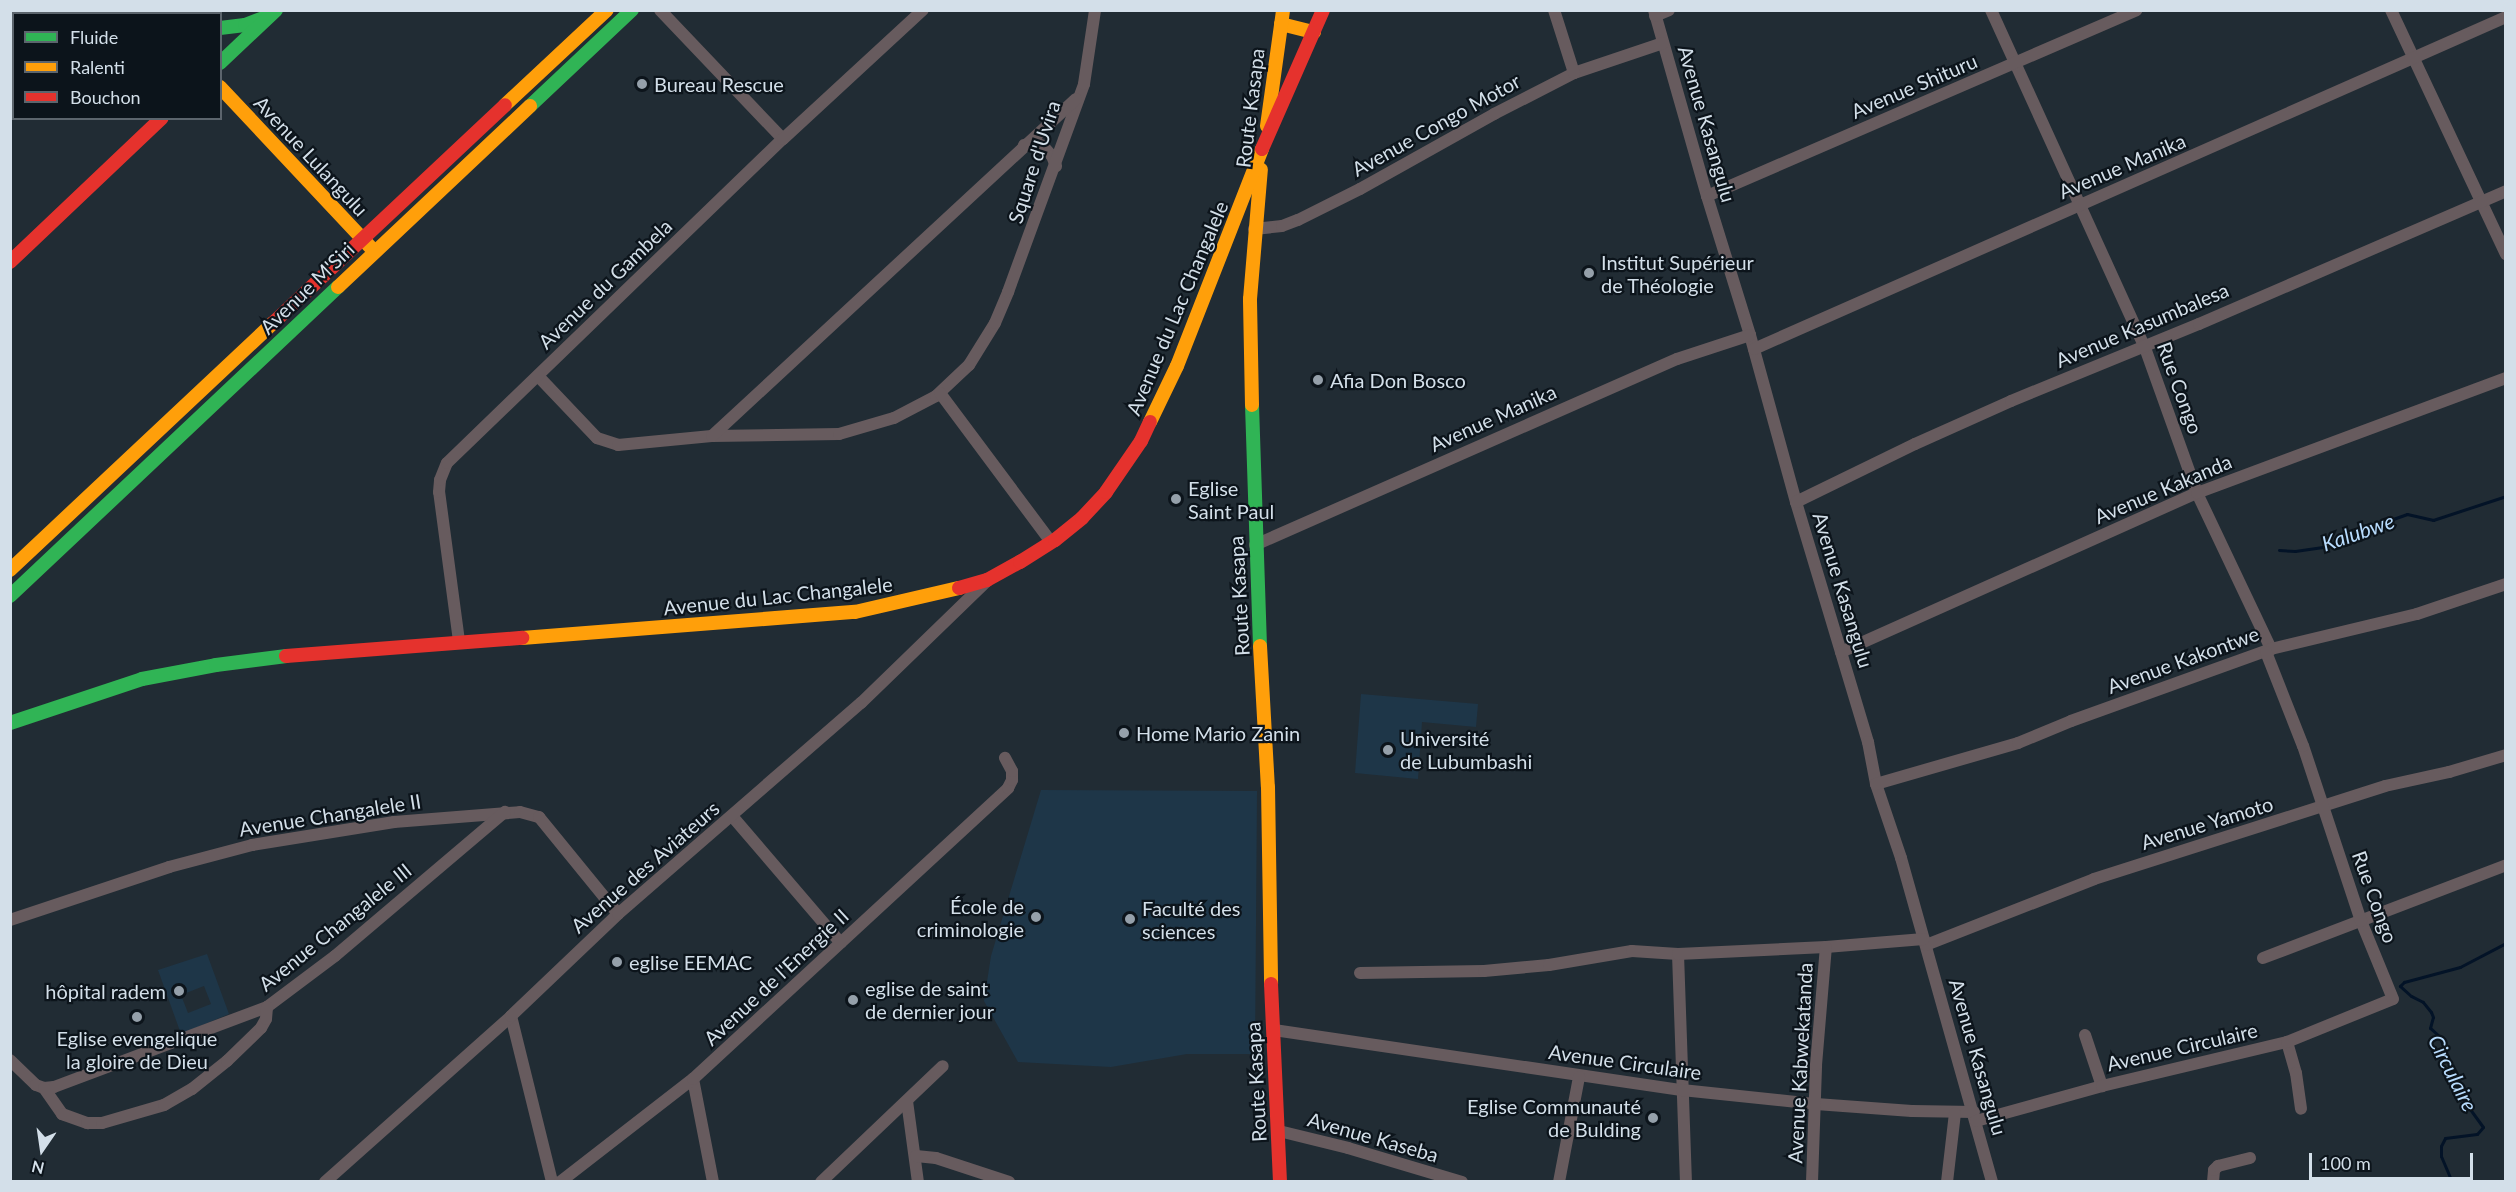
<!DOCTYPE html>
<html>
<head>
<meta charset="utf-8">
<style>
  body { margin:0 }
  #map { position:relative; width:2516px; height:1192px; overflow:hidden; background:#212c34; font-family:Lato,sans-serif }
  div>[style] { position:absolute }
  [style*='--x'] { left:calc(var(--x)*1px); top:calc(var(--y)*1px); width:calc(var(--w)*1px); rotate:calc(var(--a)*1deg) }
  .built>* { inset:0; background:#1e3648 }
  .stream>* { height:3px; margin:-1.5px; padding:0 1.5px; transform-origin:1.5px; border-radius:1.5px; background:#031327 }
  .street>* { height:12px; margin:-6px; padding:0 6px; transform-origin:6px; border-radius:6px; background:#675b5e }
  .fast>* { height:14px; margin:-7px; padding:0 7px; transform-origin:7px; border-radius:7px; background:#30b455 }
  .slow>* { height:14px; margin:-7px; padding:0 7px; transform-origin:7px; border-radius:7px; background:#ff9f0a }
  .jam>* { height:14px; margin:-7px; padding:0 7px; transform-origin:7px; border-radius:7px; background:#e5322d }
  .dots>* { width:16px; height:16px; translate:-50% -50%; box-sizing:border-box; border:3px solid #0c141b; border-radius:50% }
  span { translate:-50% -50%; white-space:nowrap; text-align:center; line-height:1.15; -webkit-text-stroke:4.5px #0c141b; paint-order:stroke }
  .poi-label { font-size:20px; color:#d3dfe9 }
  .left { translate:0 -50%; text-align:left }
  .right { translate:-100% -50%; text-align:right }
  .street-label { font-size:20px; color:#d3dfe9 }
  .water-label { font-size:21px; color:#b8dcfe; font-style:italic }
  .frame { position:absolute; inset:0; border:12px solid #d3dfe9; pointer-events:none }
  .legend { position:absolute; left:12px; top:12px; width:210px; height:108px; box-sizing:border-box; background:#0c141b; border:2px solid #5c656d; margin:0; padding:8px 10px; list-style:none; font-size:18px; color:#d3dfe9 }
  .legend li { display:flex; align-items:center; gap:12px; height:30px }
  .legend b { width:30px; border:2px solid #5c656d }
  .north { position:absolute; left:12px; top:1120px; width:60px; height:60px; -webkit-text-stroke:4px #0c141b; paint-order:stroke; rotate:193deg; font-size:16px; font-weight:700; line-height:24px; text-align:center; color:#d3dfe9 }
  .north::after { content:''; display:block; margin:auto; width:21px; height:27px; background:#d3dfe9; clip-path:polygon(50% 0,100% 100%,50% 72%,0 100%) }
  .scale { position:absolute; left:2309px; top:1153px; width:164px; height:27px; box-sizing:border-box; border:3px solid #d3dfe9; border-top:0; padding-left:8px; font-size:18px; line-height:21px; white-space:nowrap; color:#d3dfe9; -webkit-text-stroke:4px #0c141b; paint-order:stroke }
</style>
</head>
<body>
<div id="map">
  <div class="built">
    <div style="clip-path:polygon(1361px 694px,1478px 704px,1476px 727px,1422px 722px,1418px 779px,1355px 773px)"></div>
    <div style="clip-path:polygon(1041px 790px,1257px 791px,1255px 1054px,1187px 1054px,1111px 1067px,1018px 1062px,984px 1001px,991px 956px)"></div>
    <div style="clip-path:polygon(evenodd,207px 954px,229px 1014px,181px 1034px,158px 970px,207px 954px,204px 986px,211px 1004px,188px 1013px,181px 995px,204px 986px)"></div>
  </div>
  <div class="stream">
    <div style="--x:2279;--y:550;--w:16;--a:4"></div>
    <div style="--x:2295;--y:551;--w:28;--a:-8"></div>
    <div style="--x:2323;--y:547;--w:21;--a:-17"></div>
    <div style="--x:2343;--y:541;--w:19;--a:-32"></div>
    <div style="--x:2359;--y:531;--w:51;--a:-19.5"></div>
    <div style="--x:2407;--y:514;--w:27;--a:13"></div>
    <div style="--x:2433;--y:520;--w:77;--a:-18.2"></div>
    <div style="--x:2452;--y:1182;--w:28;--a:-113"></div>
    <div style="--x:2441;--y:1156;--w:10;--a:-90"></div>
    <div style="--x:2441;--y:1146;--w:9;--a:-63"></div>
    <div style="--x:2445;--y:1138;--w:32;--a:-7"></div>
    <div style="--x:2477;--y:1134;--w:9;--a:-49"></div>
    <div style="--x:2483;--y:1127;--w:24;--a:-126"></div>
    <div style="--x:2469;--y:1108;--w:78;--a:-112.6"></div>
    <div style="--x:2439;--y:1036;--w:12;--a:-138"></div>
    <div style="--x:2430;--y:1028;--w:11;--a:-75"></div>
    <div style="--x:2433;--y:1017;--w:5;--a:-112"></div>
    <div style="--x:2431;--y:1012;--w:13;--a:-129"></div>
    <div style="--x:2423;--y:1002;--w:13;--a:-153"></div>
    <div style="--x:2411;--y:996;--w:15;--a:-138"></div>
    <div style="--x:2400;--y:986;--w:6;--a:-45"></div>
    <div style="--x:2404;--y:982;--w:58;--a:-15"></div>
    <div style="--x:2460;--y:967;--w:52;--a:-27.6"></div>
  </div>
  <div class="street">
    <div style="--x:660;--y:10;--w:178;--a:46.4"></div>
    <div style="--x:1654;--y:10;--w:193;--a:74.1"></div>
    <div style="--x:1707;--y:196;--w:145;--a:72.8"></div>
    <div style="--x:1750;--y:335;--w:173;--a:74.6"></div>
    <div style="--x:1796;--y:502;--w:251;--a:73.3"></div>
    <div style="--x:1868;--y:742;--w:43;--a:79.2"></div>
    <div style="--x:1876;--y:784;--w:78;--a:71.3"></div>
    <div style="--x:1901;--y:858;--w:337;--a:74.3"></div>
    <div style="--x:1991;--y:10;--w:368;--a:65.5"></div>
    <div style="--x:2144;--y:345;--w:157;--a:70.3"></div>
    <div style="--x:2197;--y:493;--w:173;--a:64.6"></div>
    <div style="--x:2391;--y:10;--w:270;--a:64.8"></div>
    <div style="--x:1655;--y:16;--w:15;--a:-23"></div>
    <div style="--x:1574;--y:73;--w:94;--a:-18.6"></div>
    <div style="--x:1024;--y:145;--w:12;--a:-9"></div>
    <div style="--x:1036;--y:143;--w:8;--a:23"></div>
    <div style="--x:1043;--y:146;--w:13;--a:48"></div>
    <div style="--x:1052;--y:156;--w:11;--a:68"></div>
    <div style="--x:1707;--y:196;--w:468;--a:-23.4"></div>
    <div style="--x:1254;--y:229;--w:28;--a:-6"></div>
    <div style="--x:1282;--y:226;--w:17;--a:-21"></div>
    <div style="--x:1298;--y:220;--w:69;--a:-26.6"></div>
    <div style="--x:1360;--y:189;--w:154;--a:-29.2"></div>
    <div style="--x:1494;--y:114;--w:90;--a:-27.1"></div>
    <div style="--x:1574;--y:73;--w:66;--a:-107.6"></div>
    <div style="--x:1754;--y:349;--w:822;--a:-23.82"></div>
    <div style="--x:538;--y:376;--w:86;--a:46.4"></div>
    <div style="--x:597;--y:438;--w:22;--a:18"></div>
    <div style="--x:618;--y:445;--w:94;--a:-5.5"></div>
    <div style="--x:712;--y:436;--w:127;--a:-0.9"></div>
    <div style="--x:839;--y:434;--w:57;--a:-16.2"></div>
    <div style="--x:894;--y:418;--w:47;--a:-27.6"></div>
    <div style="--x:936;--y:396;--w:45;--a:-43.2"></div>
    <div style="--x:969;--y:365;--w:49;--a:-58.2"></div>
    <div style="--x:995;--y:323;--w:34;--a:-67"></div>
    <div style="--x:1008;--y:292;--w:221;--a:-69.9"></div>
    <div style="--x:1084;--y:84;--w:75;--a:-81.5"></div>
    <div style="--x:940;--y:393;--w:186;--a:53.3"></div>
    <div style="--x:712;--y:436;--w:496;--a:-42.8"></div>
    <div style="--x:1796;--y:502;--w:132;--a:-26"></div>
    <div style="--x:1915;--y:444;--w:105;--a:-24.1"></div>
    <div style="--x:2011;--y:401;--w:203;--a:-22.3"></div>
    <div style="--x:2199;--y:324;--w:335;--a:-23.4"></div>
    <div style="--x:1255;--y:545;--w:461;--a:-23.8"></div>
    <div style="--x:1677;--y:359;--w:77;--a:-18.2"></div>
    <div style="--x:459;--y:641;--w:150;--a:-97.6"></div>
    <div style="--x:439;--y:492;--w:12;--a:-85"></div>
    <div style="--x:440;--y:480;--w:18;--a:-68"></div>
    <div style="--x:447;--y:463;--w:467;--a:-44"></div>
    <div style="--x:783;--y:139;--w:190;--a:-42.7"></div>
    <div style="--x:1841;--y:652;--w:390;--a:-24.1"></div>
    <div style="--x:2197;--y:493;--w:330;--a:-20.4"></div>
    <div style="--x:1876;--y:784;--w:148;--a:-16.1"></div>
    <div style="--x:2018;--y:743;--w:57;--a:-22.5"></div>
    <div style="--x:2071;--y:721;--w:213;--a:-19.8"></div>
    <div style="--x:2271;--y:649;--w:150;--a:-13.5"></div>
    <div style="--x:2417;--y:614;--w:94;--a:-18.6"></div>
    <div style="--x:732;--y:816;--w:167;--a:49.4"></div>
    <div style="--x:10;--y:920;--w:168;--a:-18.4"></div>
    <div style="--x:169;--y:867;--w:86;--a:-14.8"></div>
    <div style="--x:252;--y:845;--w:144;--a:-9.2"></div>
    <div style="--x:394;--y:822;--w:126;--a:-4.5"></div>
    <div style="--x:520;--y:812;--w:20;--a:15"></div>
    <div style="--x:539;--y:817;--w:125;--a:50.8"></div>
    <div style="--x:1926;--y:945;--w:180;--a:-21.4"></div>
    <div style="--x:2094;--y:879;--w:305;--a:-17.7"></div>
    <div style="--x:2385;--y:786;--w:66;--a:-12.3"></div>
    <div style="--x:2449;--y:772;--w:59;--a:-16.6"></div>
    <div style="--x:1678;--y:954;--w:228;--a:88"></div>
    <div style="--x:2263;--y:958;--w:260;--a:-20.9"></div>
    <div style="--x:1360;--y:973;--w:124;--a:-0.9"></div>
    <div style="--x:1484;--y:971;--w:65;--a:-5.3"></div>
    <div style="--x:1549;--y:965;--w:84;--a:-9.6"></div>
    <div style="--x:1632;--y:951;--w:46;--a:3.7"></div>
    <div style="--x:1678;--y:954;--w:148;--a:-2.7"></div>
    <div style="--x:1826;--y:947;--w:98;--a:-4.7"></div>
    <div style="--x:511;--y:1016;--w:171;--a:76.1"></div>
    <div style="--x:1274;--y:1030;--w:412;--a:8.4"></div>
    <div style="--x:1682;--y:1090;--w:135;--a:6"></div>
    <div style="--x:1816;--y:1104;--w:96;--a:4.2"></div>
    <div style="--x:1912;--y:1111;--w:62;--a:0.9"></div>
    <div style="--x:2085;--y:1035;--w:54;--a:71.6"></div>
    <div style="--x:2287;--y:1042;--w:32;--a:74"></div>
    <div style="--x:2296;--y:1073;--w:36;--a:82"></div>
    <div style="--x:10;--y:1060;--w:36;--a:44"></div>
    <div style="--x:36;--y:1085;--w:9;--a:21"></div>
    <div style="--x:44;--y:1088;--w:10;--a:-6"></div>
    <div style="--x:54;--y:1087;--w:228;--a:-20.6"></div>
    <div style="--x:267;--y:1007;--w:85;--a:-36.9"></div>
    <div style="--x:335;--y:956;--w:223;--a:-40.3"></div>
    <div style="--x:693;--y:1079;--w:105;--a:79"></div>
    <div style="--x:44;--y:1088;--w:32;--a:55"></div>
    <div style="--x:62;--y:1114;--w:27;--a:20"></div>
    <div style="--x:87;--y:1123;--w:15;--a:0"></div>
    <div style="--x:102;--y:1123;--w:65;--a:-16.2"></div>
    <div style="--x:164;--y:1105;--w:32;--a:-30"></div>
    <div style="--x:192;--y:1089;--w:45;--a:-38.7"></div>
    <div style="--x:227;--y:1061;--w:47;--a:-44.1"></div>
    <div style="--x:261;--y:1028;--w:10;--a:-61"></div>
    <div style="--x:266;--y:1019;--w:12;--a:-85"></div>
    <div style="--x:907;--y:1101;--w:82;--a:82.3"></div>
    <div style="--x:1976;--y:1121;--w:131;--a:-15.5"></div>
    <div style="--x:2102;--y:1086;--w:190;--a:-13.4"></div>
    <div style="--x:2287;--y:1042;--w:114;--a:-22.1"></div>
    <div style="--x:2393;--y:999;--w:84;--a:-112.3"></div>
    <div style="--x:2361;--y:921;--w:184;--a:-108.3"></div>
    <div style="--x:2303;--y:746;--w:101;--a:-111.5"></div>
    <div style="--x:1279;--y:1131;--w:71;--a:13.8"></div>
    <div style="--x:1348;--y:1148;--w:119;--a:16.6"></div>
    <div style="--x:916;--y:1156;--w:20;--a:6"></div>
    <div style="--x:936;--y:1158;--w:77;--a:18.2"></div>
    <div style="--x:325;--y:1182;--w:249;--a:-41.7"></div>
    <div style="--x:511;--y:1016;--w:148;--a:-43.6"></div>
    <div style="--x:618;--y:914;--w:322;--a:-41"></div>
    <div style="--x:861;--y:703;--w:174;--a:-44.1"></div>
    <div style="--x:560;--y:1182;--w:168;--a:-37.8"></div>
    <div style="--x:693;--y:1079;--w:429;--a:-42.7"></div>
    <div style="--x:1008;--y:788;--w:9;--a:-63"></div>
    <div style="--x:1012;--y:780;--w:9;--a:-90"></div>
    <div style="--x:1012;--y:771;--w:15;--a:-118"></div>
    <div style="--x:821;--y:1182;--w:168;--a:-43.6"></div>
    <div style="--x:1559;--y:1182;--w:107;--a:-79.2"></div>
    <div style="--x:1812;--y:1182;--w:117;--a:-88"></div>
    <div style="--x:1816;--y:1065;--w:118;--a:-85.2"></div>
    <div style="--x:1947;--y:1182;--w:69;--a:-83.4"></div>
    <div style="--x:2213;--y:1182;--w:12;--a:-85"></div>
    <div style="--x:2214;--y:1170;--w:6;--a:-45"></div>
    <div style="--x:2218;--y:1166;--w:33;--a:-14"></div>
  </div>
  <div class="fast">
    <div style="--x:220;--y:28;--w:25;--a:-7"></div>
    <div style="--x:245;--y:25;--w:19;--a:-21"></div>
    <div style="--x:220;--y:63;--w:77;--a:-43.4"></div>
    <div style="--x:530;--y:106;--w:140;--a:-43.3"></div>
    <div style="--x:1252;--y:405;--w:241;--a:88.1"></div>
    <div style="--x:10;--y:596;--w:451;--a:-43.3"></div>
    <div style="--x:10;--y:723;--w:139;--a:-18.4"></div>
    <div style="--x:142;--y:679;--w:75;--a:-10.7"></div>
    <div style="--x:216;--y:665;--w:71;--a:-7.3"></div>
  </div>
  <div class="slow">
    <div style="--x:1281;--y:24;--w:34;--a:14"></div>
    <div style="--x:220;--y:87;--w:221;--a:46.8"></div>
    <div style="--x:505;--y:105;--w:139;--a:-43"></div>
    <div style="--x:1267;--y:126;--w:117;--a:-82.1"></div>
    <div style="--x:338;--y:287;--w:264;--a:-43.3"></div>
    <div style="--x:1252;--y:405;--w:106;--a:-91.1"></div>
    <div style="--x:1250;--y:299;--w:130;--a:-85.2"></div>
    <div style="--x:1150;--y:422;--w:62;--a:-64.3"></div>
    <div style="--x:1177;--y:366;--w:233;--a:-68.6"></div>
    <div style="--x:10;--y:570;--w:361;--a:-43.2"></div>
    <div style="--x:522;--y:638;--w:334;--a:-4.5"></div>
    <div style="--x:855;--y:612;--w:107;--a:-13"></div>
    <div style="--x:1260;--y:646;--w:141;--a:86.8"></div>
    <div style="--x:1268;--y:787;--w:197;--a:89.1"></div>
  </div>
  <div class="jam">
    <div style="--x:90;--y:10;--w:19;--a:12"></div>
    <div style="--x:1262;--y:149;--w:152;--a:-66.3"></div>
    <div style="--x:10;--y:262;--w:209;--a:-43.5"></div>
    <div style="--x:273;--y:323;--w:318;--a:-43.2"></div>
    <div style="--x:959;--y:588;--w:29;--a:-16"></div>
    <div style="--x:987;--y:580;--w:38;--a:-29"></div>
    <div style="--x:1020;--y:562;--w:41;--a:-32.2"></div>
    <div style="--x:1055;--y:540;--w:35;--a:-39"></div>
    <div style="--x:1082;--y:518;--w:35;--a:-47"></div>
    <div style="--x:1106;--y:492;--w:62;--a:-55.5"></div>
    <div style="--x:1141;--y:441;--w:21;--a:-65"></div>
    <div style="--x:286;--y:656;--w:237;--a:-4.4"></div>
    <div style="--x:1271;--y:984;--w:198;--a:87.4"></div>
  </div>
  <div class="dots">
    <div style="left:642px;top:84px;background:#95a0aa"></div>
    <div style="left:1589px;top:273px;background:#95a0aa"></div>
    <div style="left:1318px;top:380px;background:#95a0aa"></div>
    <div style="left:1176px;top:499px;background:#95a0aa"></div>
    <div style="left:1124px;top:733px;background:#95a0aa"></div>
    <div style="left:1388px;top:750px;background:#95a0aa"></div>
    <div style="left:1036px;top:917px;background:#95a0aa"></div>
    <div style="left:1130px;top:919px;background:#95a0aa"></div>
    <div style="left:617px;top:962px;background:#95a0aa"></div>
    <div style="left:179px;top:991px;background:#95a0aa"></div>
    <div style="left:853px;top:1000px;background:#95a0aa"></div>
    <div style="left:137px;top:1017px;background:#95a0aa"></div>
    <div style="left:1653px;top:1118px;background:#95a0aa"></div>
  </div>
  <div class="poi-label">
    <span class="left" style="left:654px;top:84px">Bureau Rescue</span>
    <span class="left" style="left:1601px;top:274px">Institut Supérieur<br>de Théologie</span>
    <span class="left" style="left:1330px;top:380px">Afia Don Bosco</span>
    <span class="left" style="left:1188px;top:500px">Eglise<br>Saint Paul</span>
    <span class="left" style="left:1136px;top:733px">Home Mario Zanin</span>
    <span class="left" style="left:1400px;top:750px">Université<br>de Lubumbashi</span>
    <span class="right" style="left:1024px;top:918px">École de<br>criminologie</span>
    <span class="left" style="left:1142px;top:920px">Faculté des<br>sciences</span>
    <span class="left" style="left:629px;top:962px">eglise EEMAC</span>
    <span class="left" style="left:865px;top:1000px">eglise de saint<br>de dernier jour</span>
    <span class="right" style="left:166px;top:991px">hôpital radem</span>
    <span style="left:137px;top:1050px">Eglise evengelique<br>la gloire de Dieu</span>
    <span class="right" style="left:1641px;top:1118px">Eglise Communauté<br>de Bulding</span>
  </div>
  <div class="street-label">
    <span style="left:1914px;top:86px;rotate:-23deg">Avenue Shituru</span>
    <span style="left:1250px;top:108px;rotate:-83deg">Route Kasapa</span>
    <span style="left:1707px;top:124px;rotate:74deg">Avenue Kasangulu</span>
    <span style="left:1436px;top:125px;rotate:-29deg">Avenue Congo Motor</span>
    <span style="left:311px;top:156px;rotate:47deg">Avenue Lulangulu</span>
    <span style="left:1034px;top:162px;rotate:-72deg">Square d'Uvira</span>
    <span style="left:2122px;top:166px;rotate:-23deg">Avenue Manika</span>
    <span style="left:605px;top:284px;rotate:-44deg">Avenue du Gambela</span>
    <span style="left:307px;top:288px;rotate:-44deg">Avenue M'Siri</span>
    <span style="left:1177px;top:308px;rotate:-67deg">Avenue du Lac Changalele</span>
    <span style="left:2142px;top:325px;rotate:-23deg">Avenue Kasumbalesa</span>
    <span style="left:2180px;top:388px;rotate:70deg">Rue Congo</span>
    <span style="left:1493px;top:418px;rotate:-24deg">Avenue Manika</span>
    <span style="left:2163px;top:489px;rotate:-23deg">Avenue Kakanda</span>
    <span style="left:1843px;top:590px;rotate:73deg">Avenue Kasangulu</span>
    <span style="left:778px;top:596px;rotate:-6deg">Avenue du Lac Changalele</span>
    <span style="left:1239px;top:596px;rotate:-93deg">Route Kasapa</span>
    <span style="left:2183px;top:660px;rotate:-20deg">Avenue Kakontwe</span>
    <span style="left:330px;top:815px;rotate:-9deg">Avenue Changalele II</span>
    <span style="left:2207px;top:823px;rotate:-17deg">Avenue Yamoto</span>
    <span style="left:645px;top:867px;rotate:-41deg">Avenue des Aviateurs</span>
    <span style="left:2375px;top:897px;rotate:70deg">Rue Congo</span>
    <span style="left:335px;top:927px;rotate:-39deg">Avenue Changalele III</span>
    <span style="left:776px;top:977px;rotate:-43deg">Avenue de l'Energie II</span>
    <span style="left:2182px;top:1047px;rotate:-13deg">Avenue Circulaire</span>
    <span style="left:1978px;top:1057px;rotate:74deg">Avenue Kasangulu</span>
    <span style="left:1625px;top:1062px;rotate:8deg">Avenue Circulaire</span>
    <span style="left:1800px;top:1063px;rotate:-87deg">Avenue Kabwekatanda</span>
    <span style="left:1256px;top:1082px;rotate:-93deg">Route Kasapa</span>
    <span style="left:1373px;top:1137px;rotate:16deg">Avenue Kaseba</span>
  </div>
  <div class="water-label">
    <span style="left:2358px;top:532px;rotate:-19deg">Kalubwe</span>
    <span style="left:2453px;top:1073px;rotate:63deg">Circulaire</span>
  </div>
  <div class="frame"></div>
  <ul class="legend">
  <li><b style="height:8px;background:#30b455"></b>Fluide</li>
  <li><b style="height:8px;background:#ff9f0a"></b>Ralenti</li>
  <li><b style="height:8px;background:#e5322d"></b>Bouchon</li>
  </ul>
  <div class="north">N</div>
  <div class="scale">100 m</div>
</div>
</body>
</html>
